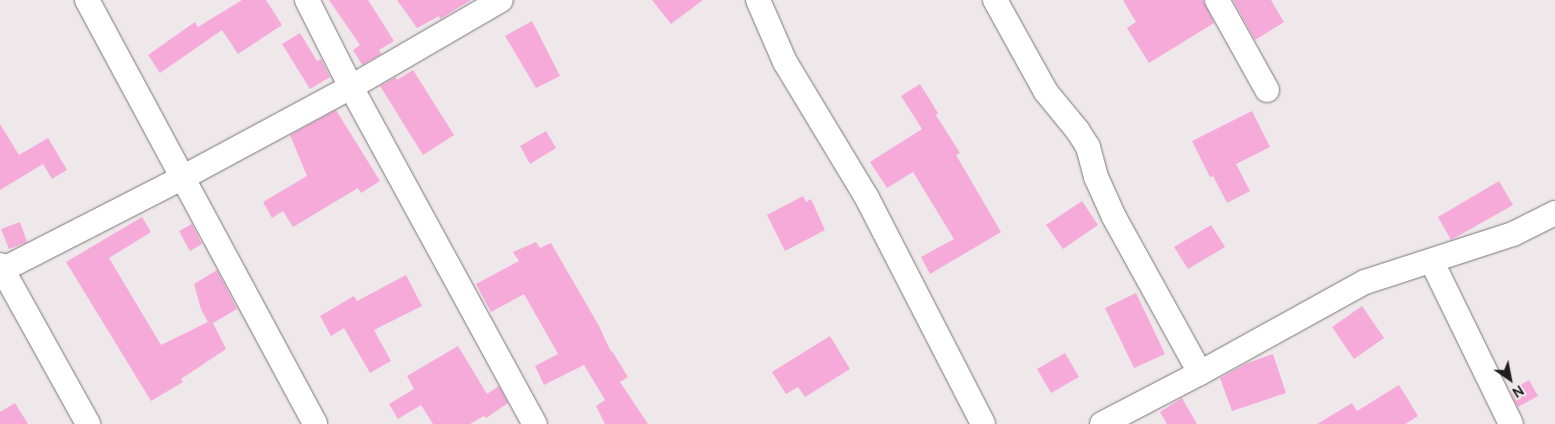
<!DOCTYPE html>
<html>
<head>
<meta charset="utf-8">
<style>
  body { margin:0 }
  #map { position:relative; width:1555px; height:424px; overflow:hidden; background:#eee8eb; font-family:Manrope,sans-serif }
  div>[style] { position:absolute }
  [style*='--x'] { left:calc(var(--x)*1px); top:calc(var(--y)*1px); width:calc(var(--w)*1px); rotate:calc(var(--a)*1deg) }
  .building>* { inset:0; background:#f6aad9 }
  .roads { filter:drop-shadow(0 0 1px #7a7577) drop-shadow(0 0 1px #7a7577) }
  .minor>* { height:24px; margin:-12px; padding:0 12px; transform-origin:12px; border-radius:12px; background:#fff }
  span { translate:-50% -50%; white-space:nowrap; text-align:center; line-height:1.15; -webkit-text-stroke:4.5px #eee8eb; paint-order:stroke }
  .north { position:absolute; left:1485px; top:354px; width:50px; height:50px; -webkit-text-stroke:4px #eee8eb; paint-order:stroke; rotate:147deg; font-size:14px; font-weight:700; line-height:20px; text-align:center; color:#1f1d1e }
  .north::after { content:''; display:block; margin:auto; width:18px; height:22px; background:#1f1d1e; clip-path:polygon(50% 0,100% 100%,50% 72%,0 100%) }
</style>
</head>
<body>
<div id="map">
  <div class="building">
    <div style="clip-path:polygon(242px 0,266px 0,282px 25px,238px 54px,222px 30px,160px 73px,148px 55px,195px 22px,198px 27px)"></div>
    <div style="clip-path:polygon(329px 0,368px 0,394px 41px,379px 50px,381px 54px,362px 65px,353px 50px,360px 45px)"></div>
    <div style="clip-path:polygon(397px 0,471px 0,440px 19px,439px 16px,417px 28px)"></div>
    <div style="clip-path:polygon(652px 0,703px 0,671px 24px)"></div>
    <div style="clip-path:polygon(1123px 0,1203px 0,1214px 23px,1149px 63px,1127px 28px,1136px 22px)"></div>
    <div style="clip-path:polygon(1233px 0,1271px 0,1284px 22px,1255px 40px)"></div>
    <div style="clip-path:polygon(532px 21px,560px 76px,536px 88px,505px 36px)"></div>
    <div style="clip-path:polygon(300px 33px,317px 61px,321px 59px,330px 77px,310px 89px,282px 44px)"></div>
    <div style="clip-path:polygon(413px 70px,454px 135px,423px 155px,380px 86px,396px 77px,397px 80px)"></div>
    <div style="clip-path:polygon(920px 84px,938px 113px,936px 115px,960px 153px,956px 155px,1001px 232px,930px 274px,921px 257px,954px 239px,913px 172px,887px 188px,870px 162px,922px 129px,901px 96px)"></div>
    <div style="clip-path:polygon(336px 110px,380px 181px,361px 193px,358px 188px,293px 227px,283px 211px,272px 218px,263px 202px,307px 176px,290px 135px)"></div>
    <div style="clip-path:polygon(1252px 111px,1270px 147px,1236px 164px,1250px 191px,1227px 203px,1213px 176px,1210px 177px,1192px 141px)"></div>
    <div style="clip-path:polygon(0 124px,19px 155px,48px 138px,67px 170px,52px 179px,43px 164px,0 190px)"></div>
    <div style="clip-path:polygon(546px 131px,556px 148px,530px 164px,520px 146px)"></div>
    <div style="clip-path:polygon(1499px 181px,1513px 205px,1451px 240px,1438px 217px)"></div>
    <div style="clip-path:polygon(803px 196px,806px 202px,811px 199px,825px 230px,785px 251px,767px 215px)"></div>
    <div style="clip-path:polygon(1082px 201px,1098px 225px,1063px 249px,1046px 225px)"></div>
    <div style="clip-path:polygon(142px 217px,151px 232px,109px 258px,161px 345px,208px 322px,201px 309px,194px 284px,217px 270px,237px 309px,213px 323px,226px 349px,181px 379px,183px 382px,151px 401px,66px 262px)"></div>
    <div style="clip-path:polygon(20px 222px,27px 242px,9px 249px,1px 229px)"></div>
    <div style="clip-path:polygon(192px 224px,202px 244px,190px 251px,179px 231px)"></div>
    <div style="clip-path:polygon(1211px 225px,1225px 247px,1188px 269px,1174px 247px)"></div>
    <div style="clip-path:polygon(536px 242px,540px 248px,551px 243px,599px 326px,611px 352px,612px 351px,628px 377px,620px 382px,648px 424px,605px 424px,596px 406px,605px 400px,584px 365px,544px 385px,535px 366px,558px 354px,524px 294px,491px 312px,476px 284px,519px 261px,513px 252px)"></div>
    <div style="clip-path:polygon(406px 275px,422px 306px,374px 330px,391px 361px,370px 373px,344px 328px,331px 336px,320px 316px,354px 296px,357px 301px)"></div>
    <div style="clip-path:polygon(1136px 293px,1165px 354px,1134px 368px,1105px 308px)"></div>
    <div style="clip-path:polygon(1362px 306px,1384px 338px,1354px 359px,1332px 327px)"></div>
    <div style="clip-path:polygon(830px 336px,850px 369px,805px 397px,798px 387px,786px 394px,772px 372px)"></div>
    <div style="clip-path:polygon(458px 346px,487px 394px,499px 386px,508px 403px,486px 418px,484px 416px,470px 424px,433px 424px,421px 405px,398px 419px,389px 404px,414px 389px,407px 376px)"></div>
    <div style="clip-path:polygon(1065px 353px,1079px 377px,1051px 393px,1037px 369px)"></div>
    <div style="clip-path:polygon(1273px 354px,1286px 393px,1232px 411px,1220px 378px,1245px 364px)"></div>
    <div style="clip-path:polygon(1529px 380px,1538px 396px,1518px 407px,1510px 391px)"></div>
    <div style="clip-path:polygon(1399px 385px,1418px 416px,1405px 424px,1317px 424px,1352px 403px,1357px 411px)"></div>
    <div style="clip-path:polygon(1182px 398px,1197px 424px,1167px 424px,1160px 412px)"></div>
    <div style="clip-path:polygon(15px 403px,28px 424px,0 424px,0 412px)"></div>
  </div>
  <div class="roads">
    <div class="minor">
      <div style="--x:87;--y:0;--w:481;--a:61.7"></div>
      <div style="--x:307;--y:0;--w:97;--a:63.2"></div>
      <div style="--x:351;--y:87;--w:384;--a:61.4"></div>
      <div style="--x:758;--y:0;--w:68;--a:66.5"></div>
      <div style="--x:785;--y:62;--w:159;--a:58.9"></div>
      <div style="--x:867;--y:198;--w:254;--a:62.8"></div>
      <div style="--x:995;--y:0;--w:105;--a:61"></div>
      <div style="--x:1046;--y:92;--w:50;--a:50.6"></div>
      <div style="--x:1078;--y:131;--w:19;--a:58"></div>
      <div style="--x:1088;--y:147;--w:31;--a:75"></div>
      <div style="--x:1096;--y:177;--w:44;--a:65.8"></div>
      <div style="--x:1114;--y:217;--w:178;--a:61.1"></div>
      <div style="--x:1217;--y:0;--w:103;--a:60.9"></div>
      <div style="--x:1432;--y:262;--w:180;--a:64"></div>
      <div style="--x:0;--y:265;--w:182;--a:61"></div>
      <div style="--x:0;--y:271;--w:204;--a:-27.1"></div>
      <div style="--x:182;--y:178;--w:192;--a:-28.3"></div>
      <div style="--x:351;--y:87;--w:173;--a:-30.1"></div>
      <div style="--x:1102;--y:424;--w:110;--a:-27.5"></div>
      <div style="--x:1200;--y:373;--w:188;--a:-28.9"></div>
      <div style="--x:1365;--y:282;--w:156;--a:-18"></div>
      <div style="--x:1513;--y:234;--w:47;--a:-26.6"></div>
    </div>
  </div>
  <div class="north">N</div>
</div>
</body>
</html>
